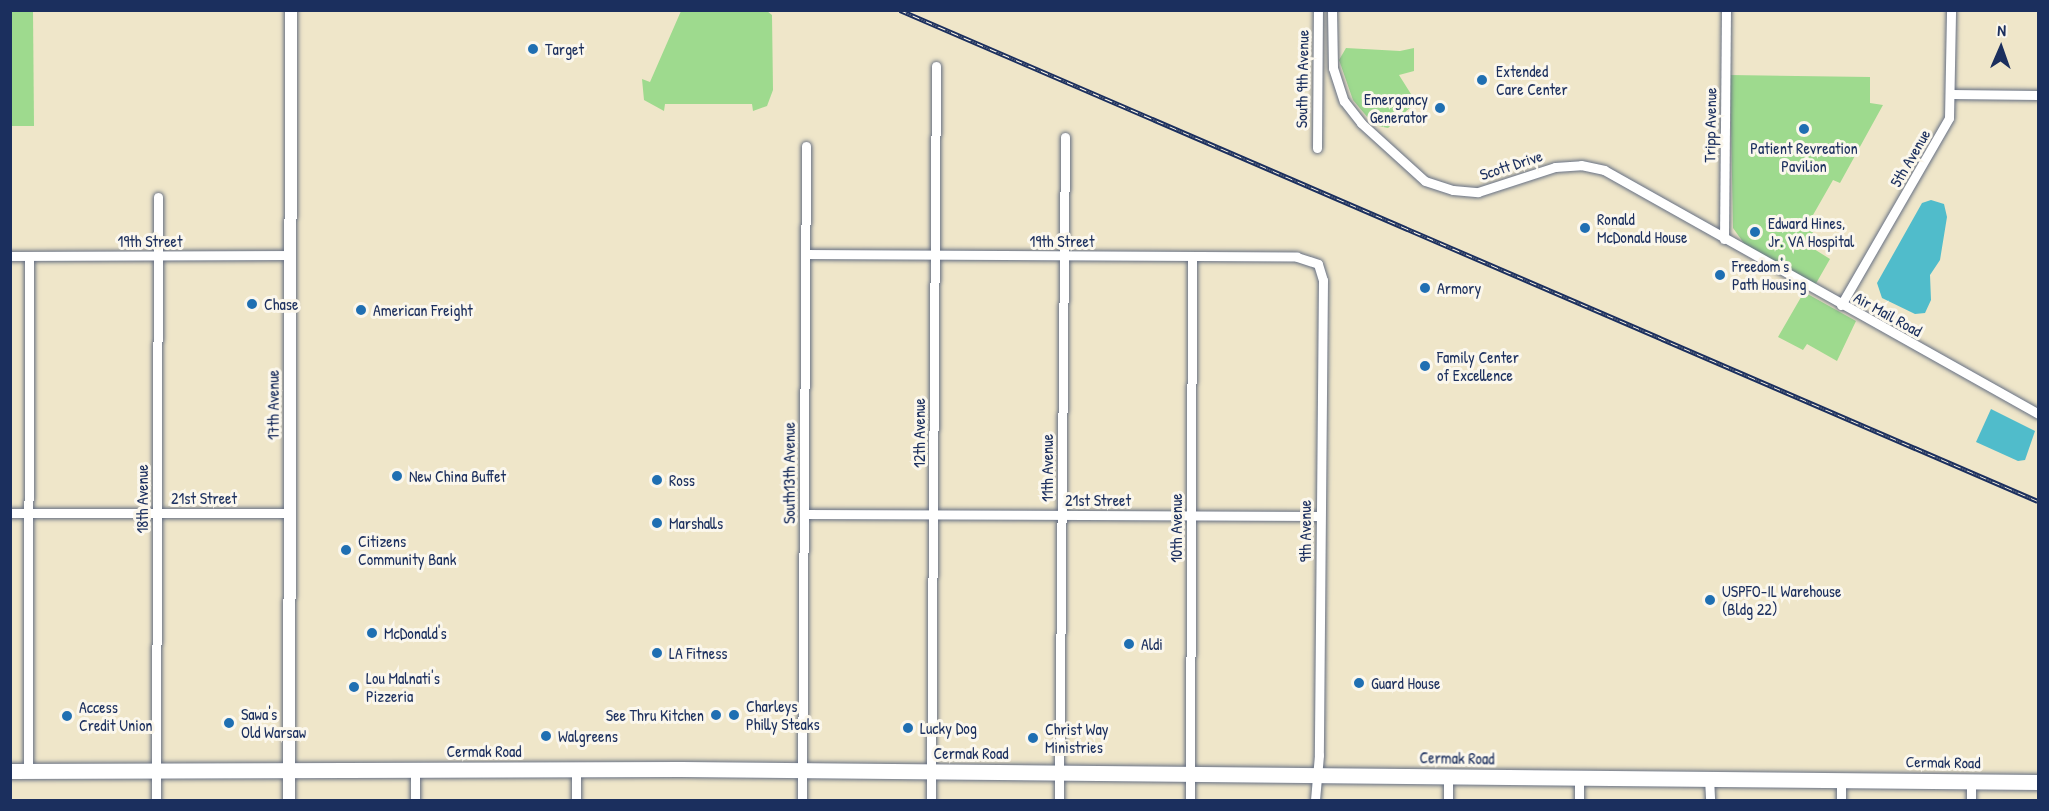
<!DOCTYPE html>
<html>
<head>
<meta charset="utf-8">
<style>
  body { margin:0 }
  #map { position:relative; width:2049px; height:811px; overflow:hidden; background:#efe6c9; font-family:"Patrick Hand",sans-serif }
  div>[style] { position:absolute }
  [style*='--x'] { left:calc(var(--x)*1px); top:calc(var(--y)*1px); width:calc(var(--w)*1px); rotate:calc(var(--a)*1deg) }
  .green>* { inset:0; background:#9eda8e }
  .water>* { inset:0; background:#50bccb }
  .roads { filter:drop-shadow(0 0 2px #656f83) drop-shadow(0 0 2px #656f83) }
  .minor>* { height:9px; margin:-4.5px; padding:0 4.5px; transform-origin:4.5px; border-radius:4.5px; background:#fff }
  .tertiary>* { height:12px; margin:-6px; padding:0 6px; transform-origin:6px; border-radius:6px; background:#fff }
  .primary>* { height:15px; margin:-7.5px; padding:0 7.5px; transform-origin:7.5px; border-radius:7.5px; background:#fff }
  .rail>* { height:4.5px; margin-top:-2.25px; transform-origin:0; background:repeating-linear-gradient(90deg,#fbf7ec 0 7px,#1b2f5e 0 14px); box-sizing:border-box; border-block:2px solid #1b2f5e }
  .dots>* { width:16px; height:16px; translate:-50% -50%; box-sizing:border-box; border:3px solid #fbf7ec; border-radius:50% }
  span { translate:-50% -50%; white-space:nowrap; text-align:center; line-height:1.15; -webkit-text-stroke:6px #fbf7ec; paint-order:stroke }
  .poi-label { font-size:16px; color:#1b2f5e }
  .left { translate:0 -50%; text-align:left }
  .right { translate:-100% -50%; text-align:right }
  .street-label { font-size:16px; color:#1b2f5e }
  .frame { position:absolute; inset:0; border:12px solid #1b2f5e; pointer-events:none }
  .north { position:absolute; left:1971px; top:18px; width:60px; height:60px; -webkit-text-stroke:4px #fbf7ec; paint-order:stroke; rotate:2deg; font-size:16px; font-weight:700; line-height:24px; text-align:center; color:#1b2f5e }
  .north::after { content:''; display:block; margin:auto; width:21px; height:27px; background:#1b2f5e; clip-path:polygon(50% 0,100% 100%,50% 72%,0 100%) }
</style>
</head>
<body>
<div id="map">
  <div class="green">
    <div style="clip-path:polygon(11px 10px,33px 11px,34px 126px,11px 126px)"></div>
    <div style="clip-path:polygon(681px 11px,767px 11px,772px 15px,773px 90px,767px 106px,753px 111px,752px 104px,665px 104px,664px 111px,644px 100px,642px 79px,650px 82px)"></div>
    <div style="clip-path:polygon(1346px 48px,1400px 51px,1414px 48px,1414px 71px,1399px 75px,1416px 102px,1388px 128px,1374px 125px,1353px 100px,1339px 60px)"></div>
    <div style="clip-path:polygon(1730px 75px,1870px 77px,1870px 103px,1883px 105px,1840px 183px,1833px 180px,1813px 215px,1820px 220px,1806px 244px,1830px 259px,1814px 287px,1748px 249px,1733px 228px)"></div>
    <div style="clip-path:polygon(1804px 292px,1856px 321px,1837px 361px,1807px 344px,1803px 350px,1778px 337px)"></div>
  </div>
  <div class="water">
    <div style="clip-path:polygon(1931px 200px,1944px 204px,1947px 217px,1940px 260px,1930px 275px,1931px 300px,1925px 313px,1915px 314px,1882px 298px,1877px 283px,1922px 203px)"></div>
    <div style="clip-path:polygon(1991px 409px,2035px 431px,2025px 460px,2018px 461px,1976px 442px)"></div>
  </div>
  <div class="roads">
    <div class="minor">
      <div style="--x:1332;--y:10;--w:58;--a:89"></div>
      <div style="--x:1333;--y:68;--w:35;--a:72"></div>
      <div style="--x:1344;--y:101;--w:28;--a:52"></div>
      <div style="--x:1361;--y:123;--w:86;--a:42.2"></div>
      <div style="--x:1425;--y:181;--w:29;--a:18"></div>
      <div style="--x:1453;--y:190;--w:25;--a:5"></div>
      <div style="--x:1478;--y:192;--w:81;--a:-18"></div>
      <div style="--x:1555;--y:167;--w:26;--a:-4"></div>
      <div style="--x:1581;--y:165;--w:24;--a:12"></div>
      <div style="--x:1604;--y:170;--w:498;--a:29.3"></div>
      <div style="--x:1951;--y:94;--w:87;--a:0.7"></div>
      <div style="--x:1317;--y:148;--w:138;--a:-89.6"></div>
      <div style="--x:1724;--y:239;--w:229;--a:-89.5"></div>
      <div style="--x:805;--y:254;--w:492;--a:0.3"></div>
      <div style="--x:1297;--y:257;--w:22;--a:18"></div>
      <div style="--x:1318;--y:264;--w:17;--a:73"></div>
      <div style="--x:1323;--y:280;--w:475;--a:90.5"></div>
      <div style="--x:1319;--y:755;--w:45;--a:95.1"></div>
      <div style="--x:10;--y:256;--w:280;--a:-0.2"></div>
      <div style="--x:1841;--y:305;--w:216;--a:-60"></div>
      <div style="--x:1949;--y:118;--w:108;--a:-88.9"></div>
      <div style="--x:10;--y:513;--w:279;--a:0"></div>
      <div style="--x:804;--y:514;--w:516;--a:0.22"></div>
      <div style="--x:576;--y:769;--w:31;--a:90"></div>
      <div style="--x:28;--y:771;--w:515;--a:-89.89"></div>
      <div style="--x:1579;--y:777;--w:23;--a:90"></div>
      <div style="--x:1709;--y:778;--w:22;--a:87"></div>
      <div style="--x:1841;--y:779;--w:21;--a:90"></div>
      <div style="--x:156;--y:800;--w:603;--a:-89.81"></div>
      <div style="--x:415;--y:800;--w:30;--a:-90"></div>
      <div style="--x:802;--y:800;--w:654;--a:-89.65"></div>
      <div style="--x:931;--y:800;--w:734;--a:-89.61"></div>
      <div style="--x:1059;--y:800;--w:663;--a:-89.48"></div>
      <div style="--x:1190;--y:800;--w:543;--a:-89.79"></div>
      <div style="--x:1448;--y:800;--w:24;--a:-90"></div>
      <div style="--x:1971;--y:800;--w:20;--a:-90"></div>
    </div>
    <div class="tertiary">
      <div style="--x:289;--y:800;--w:790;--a:-89.85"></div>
    </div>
    <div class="primary">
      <div style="--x:10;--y:771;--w:671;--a:-0.17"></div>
      <div style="--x:681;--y:769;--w:1357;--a:0.55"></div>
    </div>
  </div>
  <div class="rail">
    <div style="--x:900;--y:10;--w:1239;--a:23.34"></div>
  </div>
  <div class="dots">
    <div style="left:533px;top:49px;background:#1f6fb2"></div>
    <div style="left:1482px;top:80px;background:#1f6fb2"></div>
    <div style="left:1440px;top:108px;background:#1f6fb2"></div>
    <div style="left:1804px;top:129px;background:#1f6fb2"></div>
    <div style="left:1585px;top:228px;background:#1f6fb2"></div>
    <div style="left:1755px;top:232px;background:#1f6fb2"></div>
    <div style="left:1720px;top:275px;background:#1f6fb2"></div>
    <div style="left:1425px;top:288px;background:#1f6fb2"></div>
    <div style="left:252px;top:304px;background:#1f6fb2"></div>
    <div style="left:361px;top:310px;background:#1f6fb2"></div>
    <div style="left:1425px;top:366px;background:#1f6fb2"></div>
    <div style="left:397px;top:476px;background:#1f6fb2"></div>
    <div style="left:657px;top:480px;background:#1f6fb2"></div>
    <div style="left:657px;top:523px;background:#1f6fb2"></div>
    <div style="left:346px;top:550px;background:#1f6fb2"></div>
    <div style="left:1710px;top:600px;background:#1f6fb2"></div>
    <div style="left:372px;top:633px;background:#1f6fb2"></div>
    <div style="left:1129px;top:644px;background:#1f6fb2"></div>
    <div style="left:657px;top:653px;background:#1f6fb2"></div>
    <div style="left:1359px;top:683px;background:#1f6fb2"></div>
    <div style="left:354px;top:687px;background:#1f6fb2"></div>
    <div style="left:716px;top:715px;background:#1f6fb2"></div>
    <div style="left:734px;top:715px;background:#1f6fb2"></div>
    <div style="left:67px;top:716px;background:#1f6fb2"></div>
    <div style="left:229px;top:723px;background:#1f6fb2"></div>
    <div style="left:908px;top:728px;background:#1f6fb2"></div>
    <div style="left:546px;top:736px;background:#1f6fb2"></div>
    <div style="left:1033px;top:738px;background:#1f6fb2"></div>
  </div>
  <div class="poi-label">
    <span class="left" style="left:545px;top:49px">Target</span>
    <span class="left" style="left:1496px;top:80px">Extended<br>Care Center</span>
    <span class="right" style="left:1428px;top:108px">Emergancy<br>Generator</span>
    <span style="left:1804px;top:157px">Patient Revreation<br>Pavilion</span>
    <span class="left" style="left:1597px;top:228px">Ronald<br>McDonald House</span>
    <span class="left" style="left:1768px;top:232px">Edward Hines,<br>Jr. VA Hospital</span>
    <span class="left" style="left:1732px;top:275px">Freedom's<br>Path Housing</span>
    <span class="left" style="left:1437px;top:288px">Armory</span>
    <span class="left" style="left:264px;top:304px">Chase</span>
    <span class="left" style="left:373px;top:310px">American Freight</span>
    <span class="left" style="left:1437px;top:366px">Family Center<br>of Excellence</span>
    <span class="left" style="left:409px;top:476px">New China Buffet</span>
    <span class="left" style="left:669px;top:480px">Ross</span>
    <span class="left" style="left:669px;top:523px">Marshalls</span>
    <span class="left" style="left:358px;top:550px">Citizens<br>Community Bank</span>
    <span class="left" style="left:1722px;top:600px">USPFO-IL Warehouse<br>(Bldg 22)</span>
    <span class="left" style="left:384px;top:633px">McDonald's</span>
    <span class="left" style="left:1141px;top:644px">Aldi</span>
    <span class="left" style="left:669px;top:653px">LA Fitness</span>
    <span class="left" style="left:366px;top:687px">Lou Malnati's<br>Pizzeria</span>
    <span class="left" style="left:1371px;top:683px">Guard House</span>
    <span class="left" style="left:746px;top:715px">Charleys<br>Philly Steaks</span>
    <span class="left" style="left:79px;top:716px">Access<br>Credit Union</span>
    <span class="left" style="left:241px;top:723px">Sawa's<br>Old Warsaw</span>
    <span class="right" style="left:704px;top:715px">See Thru Kitchen</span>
    <span class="left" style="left:920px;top:728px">Lucky Dog</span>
    <span class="left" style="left:1045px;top:738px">Christ Way<br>Ministries</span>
    <span class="left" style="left:558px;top:736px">Walgreens</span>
  </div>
  <div class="street-label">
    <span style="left:1302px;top:79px;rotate:-89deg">South 9th Avenue</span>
    <span style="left:1710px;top:125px;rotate:-89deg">Tripp Avenue</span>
    <span style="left:1910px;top:158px;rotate:-60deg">5th Avenue</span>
    <span style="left:1511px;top:165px;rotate:-18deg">Scott Drive</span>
    <span style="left:150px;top:241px">19th Street</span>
    <span style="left:1062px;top:241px">19th Street</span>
    <span style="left:1888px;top:314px;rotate:29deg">Air Mail Road</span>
    <span style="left:273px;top:405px;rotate:-90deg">17th Avenue</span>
    <span style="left:919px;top:433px;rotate:-90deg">12th Avenue</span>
    <span style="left:1047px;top:468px;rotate:-90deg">11th Avenue</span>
    <span style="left:789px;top:473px;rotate:-90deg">South13th Avenue</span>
    <span style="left:204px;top:498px">21st Street</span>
    <span style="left:142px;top:499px;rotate:-90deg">18th Avenue</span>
    <span style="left:1098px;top:500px">21st Street</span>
    <span style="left:1176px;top:528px;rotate:-90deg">10th Avenue</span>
    <span style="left:1305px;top:531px;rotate:-90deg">9th Avenue</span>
    <span style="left:484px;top:751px">Cermak Road</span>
    <span style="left:971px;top:753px">Cermak Road</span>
    <span style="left:1457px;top:758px;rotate:1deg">Cermak Road</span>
    <span style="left:1943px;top:762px;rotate:1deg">Cermak Road</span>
  </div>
  <div class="frame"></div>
  <div class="north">N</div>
</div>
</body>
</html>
